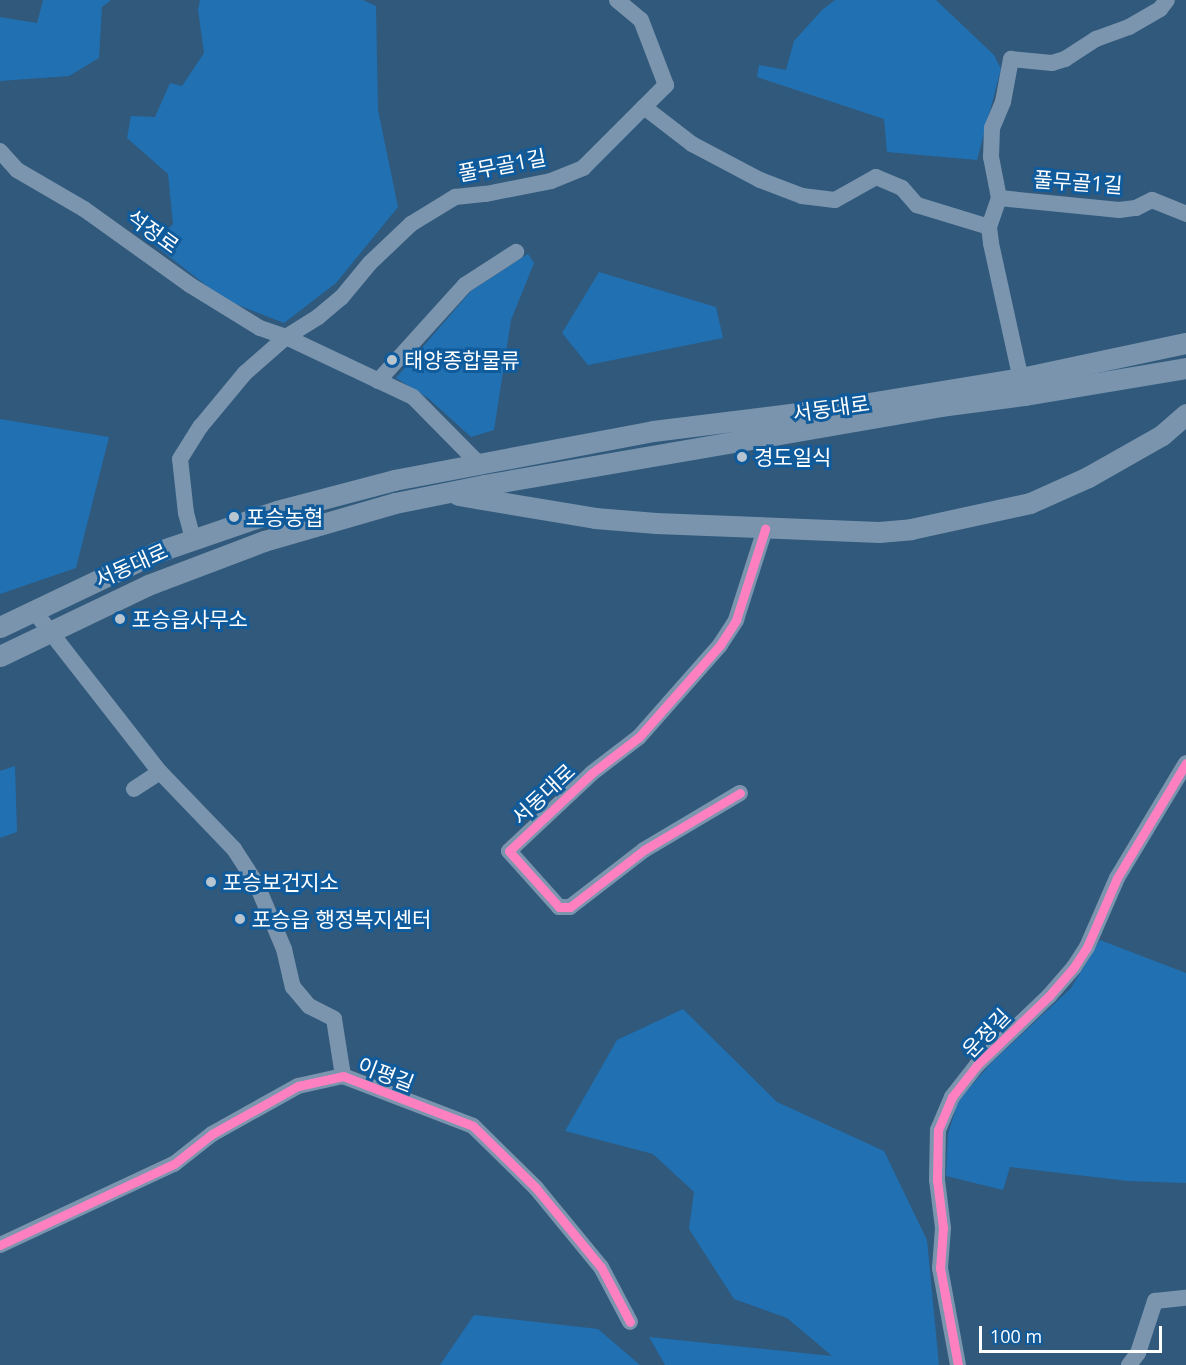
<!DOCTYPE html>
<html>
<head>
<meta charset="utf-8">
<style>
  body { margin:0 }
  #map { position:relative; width:1186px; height:1365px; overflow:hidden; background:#30597c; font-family:"Open Sans","Noto Sans KR",sans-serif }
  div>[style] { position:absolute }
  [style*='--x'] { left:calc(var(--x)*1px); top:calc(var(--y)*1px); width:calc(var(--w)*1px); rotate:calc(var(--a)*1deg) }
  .green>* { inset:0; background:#2170b2 }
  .minor>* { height:16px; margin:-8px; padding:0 8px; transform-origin:8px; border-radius:8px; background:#7b95ae }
  .major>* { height:21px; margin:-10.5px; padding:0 10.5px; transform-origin:10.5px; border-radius:10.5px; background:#7994ac }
  .cycleway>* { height:9px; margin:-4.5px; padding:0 4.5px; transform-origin:4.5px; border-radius:4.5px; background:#ff80c0 }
  .dots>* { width:16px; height:16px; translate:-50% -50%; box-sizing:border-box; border:3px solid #105b9c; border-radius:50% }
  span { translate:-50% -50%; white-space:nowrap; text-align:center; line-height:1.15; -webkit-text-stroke:6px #105b9c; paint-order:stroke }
  .street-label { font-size:21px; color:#fff }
  .poi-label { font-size:21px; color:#fff }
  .left { translate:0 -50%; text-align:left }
  .scale { position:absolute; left:979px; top:1326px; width:183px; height:27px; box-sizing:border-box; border:3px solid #fff; border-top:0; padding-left:8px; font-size:18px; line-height:21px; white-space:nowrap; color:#fff; -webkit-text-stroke:4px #105b9c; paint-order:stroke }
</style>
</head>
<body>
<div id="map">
  <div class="green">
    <div style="clip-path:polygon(43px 0,111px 0,102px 7px,99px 58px,69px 76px,0 81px,0 17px,37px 23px)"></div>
    <div style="clip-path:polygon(200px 0,363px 0,376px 6px,378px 110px,398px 207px,336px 283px,284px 323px,225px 300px,153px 244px,173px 224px,168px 174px,127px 138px,131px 116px,155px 117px,170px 83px,182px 86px,204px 53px,198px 10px)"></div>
    <div style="clip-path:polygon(835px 0,936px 0,994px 55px,1001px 69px,977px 160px,887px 152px,884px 119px,757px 77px,759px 65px,786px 70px,794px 41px,822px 10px)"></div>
    <div style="clip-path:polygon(528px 254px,534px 263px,511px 320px,494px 430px,471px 437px,428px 398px,396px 378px,471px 291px)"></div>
    <div style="clip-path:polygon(599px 272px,716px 307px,723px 338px,588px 365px,562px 333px)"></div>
    <div style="clip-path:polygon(0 419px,109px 437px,76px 568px,0 594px)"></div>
    <div style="clip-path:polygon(15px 766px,17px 832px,0 838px,0 771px)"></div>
    <div style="clip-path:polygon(1100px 940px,1186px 973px,1186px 1183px,1128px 1181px,1010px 1167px,1003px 1190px,946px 1176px,948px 1134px,958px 1101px,991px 1063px,1071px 988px)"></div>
    <div style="clip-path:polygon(683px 1009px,777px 1102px,884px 1151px,927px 1240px,939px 1365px,665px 1365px,649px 1337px,832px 1356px,787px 1318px,734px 1299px,689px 1229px,694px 1192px,653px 1154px,565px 1131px,617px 1040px)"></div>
    <div style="clip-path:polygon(474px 1315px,598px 1329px,640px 1365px,440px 1365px)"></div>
  </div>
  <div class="minor">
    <div style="--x:617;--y:0;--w:31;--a:40"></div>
    <div style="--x:641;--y:20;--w:70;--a:69"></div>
    <div style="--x:666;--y:85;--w:31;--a:135"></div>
    <div style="--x:644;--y:107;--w:61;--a:37.6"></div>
    <div style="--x:692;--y:144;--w:77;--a:27.9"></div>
    <div style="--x:760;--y:180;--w:45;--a:20.9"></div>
    <div style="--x:802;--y:196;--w:33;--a:7"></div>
    <div style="--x:835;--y:200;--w:47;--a:-29.3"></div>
    <div style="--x:876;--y:177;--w:28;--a:23"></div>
    <div style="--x:902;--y:188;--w:23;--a:49"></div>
    <div style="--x:917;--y:205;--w:75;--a:17"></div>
    <div style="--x:0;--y:151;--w:25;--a:48"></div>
    <div style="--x:17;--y:170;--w:78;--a:30.2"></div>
    <div style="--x:84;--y:209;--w:130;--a:35.6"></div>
    <div style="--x:190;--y:285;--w:82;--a:31.6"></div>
    <div style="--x:260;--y:328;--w:28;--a:19"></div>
    <div style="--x:286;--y:337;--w:140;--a:25.3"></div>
    <div style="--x:413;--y:397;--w:94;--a:45.4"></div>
    <div style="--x:999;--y:198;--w:42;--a:-101"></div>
    <div style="--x:991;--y:157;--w:29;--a:-88"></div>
    <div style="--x:992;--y:128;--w:28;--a:-67"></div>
    <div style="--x:1003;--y:102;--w:44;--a:-79.5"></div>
    <div style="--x:1011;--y:59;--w:41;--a:5.6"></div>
    <div style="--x:1052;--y:63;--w:14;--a:-17"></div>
    <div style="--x:1065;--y:59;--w:37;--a:-33"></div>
    <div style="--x:1096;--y:39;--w:35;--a:-20"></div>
    <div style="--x:1129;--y:27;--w:36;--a:-30"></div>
    <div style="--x:1160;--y:9;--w:11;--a:-52"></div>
    <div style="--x:378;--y:381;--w:130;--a:-47.8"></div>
    <div style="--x:465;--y:285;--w:61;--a:-32.9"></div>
    <div style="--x:1023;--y:389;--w:149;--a:-102.4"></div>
    <div style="--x:991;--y:243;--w:16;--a:-97"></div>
    <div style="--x:989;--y:227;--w:31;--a:-71"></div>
    <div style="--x:999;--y:198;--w:121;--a:5.7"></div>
    <div style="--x:1119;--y:210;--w:17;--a:-7"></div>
    <div style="--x:1136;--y:208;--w:18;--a:-27"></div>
    <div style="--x:1152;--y:200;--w:37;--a:22"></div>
    <div style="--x:193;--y:539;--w:27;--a:-105"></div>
    <div style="--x:186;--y:513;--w:54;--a:-96.3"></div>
    <div style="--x:180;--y:459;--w:39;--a:-58"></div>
    <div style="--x:201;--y:426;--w:69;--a:-50.3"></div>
    <div style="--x:245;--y:373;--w:55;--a:-41.3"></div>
    <div style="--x:286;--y:337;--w:38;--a:-32"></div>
    <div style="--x:318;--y:317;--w:30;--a:-40"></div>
    <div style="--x:341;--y:298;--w:45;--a:-50.4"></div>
    <div style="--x:370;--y:263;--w:57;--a:-43.6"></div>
    <div style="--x:411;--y:224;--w:52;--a:-31.5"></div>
    <div style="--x:455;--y:197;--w:31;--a:-6"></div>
    <div style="--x:486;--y:194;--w:66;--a:-11.3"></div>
    <div style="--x:551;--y:181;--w:35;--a:-22"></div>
    <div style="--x:583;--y:168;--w:86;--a:-45"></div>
    <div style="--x:34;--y:611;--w:204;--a:52"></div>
    <div style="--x:160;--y:772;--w:31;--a:147"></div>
    <div style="--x:160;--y:772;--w:107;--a:46.1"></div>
    <div style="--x:234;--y:849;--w:40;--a:57.1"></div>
    <div style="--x:256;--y:883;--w:72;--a:67"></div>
    <div style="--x:284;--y:949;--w:39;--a:77"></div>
    <div style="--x:293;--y:987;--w:25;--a:50"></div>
    <div style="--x:309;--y:1006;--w:28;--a:27"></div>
    <div style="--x:334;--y:1019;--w:58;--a:81"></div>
    <div style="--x:740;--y:793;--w:112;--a:149.3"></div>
    <div style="--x:644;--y:850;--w:93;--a:142.4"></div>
    <div style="--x:570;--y:907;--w:11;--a:180"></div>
    <div style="--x:559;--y:907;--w:75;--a:-131.8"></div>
    <div style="--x:509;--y:851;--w:114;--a:-43.2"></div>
    <div style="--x:592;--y:773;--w:59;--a:-37.5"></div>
    <div style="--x:639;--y:737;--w:123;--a:-48.6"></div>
    <div style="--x:720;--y:645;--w:30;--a:-57"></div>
    <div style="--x:736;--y:620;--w:96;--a:-72.3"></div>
    <div style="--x:0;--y:1245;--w:192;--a:-25"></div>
    <div style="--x:174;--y:1164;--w:48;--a:-38.3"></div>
    <div style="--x:212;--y:1134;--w:98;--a:-29.2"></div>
    <div style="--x:298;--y:1086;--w:46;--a:-12.5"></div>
    <div style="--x:343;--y:1076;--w:139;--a:21"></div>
    <div style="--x:473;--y:1126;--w:88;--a:44.5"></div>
    <div style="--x:536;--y:1188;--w:102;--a:50.6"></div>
    <div style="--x:601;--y:1267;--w:62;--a:62.2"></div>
    <div style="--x:958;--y:1365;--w:99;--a:-100.5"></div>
    <div style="--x:940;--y:1268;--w:40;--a:-85.7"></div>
    <div style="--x:943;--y:1228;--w:48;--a:-97.1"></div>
    <div style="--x:937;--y:1180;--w:50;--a:-88.9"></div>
    <div style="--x:938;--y:1130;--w:36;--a:-67"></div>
    <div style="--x:952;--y:1097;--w:41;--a:-52"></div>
    <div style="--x:977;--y:1065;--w:100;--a:-43.8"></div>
    <div style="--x:1049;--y:996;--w:38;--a:-49"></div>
    <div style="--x:1074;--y:967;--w:24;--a:-57"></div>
    <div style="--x:1087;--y:947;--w:75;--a:-66.5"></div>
    <div style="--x:1117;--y:878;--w:134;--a:-59"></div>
    <div style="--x:1129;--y:1365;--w:15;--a:-53"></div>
    <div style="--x:1138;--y:1353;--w:55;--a:-71.9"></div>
    <div style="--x:1155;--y:1301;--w:31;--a:-6"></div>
  </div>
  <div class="major">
    <div style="--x:458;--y:495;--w:139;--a:9.5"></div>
    <div style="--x:595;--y:518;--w:61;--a:4.7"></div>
    <div style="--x:656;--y:523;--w:223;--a:2.3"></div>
    <div style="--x:879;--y:532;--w:32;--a:-5"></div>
    <div style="--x:911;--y:529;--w:122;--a:-12.3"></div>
    <div style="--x:1030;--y:503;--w:64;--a:-24.1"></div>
    <div style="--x:1088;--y:477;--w:85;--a:-29.6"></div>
    <div style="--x:1162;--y:435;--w:32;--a:-41"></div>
    <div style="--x:0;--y:627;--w:174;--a:-25.5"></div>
    <div style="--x:157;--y:552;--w:127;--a:-18.9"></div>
    <div style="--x:277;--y:511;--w:121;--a:-14.8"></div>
    <div style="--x:394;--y:480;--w:264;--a:-10.7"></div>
    <div style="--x:653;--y:431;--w:186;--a:-7.1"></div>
    <div style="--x:838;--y:408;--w:185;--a:-9.3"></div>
    <div style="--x:1021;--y:378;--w:169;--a:-12"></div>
    <div style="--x:0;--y:656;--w:164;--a:-25.6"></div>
    <div style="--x:148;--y:585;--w:124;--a:-20.8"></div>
    <div style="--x:264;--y:541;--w:136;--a:-16.2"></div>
    <div style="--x:395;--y:503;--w:91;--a:-11.4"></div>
    <div style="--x:484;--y:485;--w:463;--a:-9.8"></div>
    <div style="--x:940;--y:406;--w:86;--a:-7.4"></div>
    <div style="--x:1025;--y:395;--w:163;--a:-9.5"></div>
  </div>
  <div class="cycleway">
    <div style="--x:740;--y:793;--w:112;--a:149.3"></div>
    <div style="--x:644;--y:850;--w:93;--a:142.4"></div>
    <div style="--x:570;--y:907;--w:11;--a:180"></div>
    <div style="--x:559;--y:907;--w:75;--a:-131.8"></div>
    <div style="--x:509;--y:851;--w:114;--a:-43.2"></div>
    <div style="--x:592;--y:773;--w:59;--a:-37.5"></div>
    <div style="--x:639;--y:737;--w:123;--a:-48.6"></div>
    <div style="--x:720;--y:645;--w:30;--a:-57"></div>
    <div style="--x:736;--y:620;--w:96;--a:-72.3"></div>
    <div style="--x:0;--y:1245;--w:192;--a:-25"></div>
    <div style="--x:174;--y:1164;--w:48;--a:-38.3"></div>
    <div style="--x:212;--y:1134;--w:98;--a:-29.2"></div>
    <div style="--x:298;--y:1086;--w:46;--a:-12.5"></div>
    <div style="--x:343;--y:1076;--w:139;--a:21"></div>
    <div style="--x:473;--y:1126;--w:88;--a:44.5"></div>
    <div style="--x:536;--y:1188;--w:102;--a:50.6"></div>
    <div style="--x:601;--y:1267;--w:62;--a:62.2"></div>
    <div style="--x:958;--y:1365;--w:99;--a:-100.5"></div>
    <div style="--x:940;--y:1268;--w:40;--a:-85.7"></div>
    <div style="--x:943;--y:1228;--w:48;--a:-97.1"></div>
    <div style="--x:937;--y:1180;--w:50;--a:-88.9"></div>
    <div style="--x:938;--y:1130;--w:36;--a:-67"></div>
    <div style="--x:952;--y:1097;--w:41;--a:-52"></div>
    <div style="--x:977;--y:1065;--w:100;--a:-43.8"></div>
    <div style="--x:1049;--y:996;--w:38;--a:-49"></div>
    <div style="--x:1074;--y:967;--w:24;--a:-57"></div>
    <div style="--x:1087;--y:947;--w:75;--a:-66.5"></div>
    <div style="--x:1117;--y:878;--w:134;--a:-59"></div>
  </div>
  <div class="dots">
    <div style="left:392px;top:360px;background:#b7c5d1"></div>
    <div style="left:742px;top:457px;background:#b7c5d1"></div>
    <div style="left:234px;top:517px;background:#b7c5d1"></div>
    <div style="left:120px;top:619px;background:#b7c5d1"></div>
    <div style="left:211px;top:882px;background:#b7c5d1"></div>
    <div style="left:240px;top:919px;background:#b7c5d1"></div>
  </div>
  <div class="street-label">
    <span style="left:502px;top:165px;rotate:-11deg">풀무골1길</span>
    <span style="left:1078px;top:182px;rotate:4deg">풀무골1길</span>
    <span style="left:153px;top:231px;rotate:36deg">석정로</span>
    <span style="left:831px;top:408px;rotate:-8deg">서동대로</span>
    <span style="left:131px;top:565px;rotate:-24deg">서동대로</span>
    <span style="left:543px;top:794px;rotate:-43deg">서동대로</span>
    <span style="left:986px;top:1033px;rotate:-46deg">운정길</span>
    <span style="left:386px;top:1074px;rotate:21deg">이평길</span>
  </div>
  <div class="poi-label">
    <span class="left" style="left:404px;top:360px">태양종합물류</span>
    <span class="left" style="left:754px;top:457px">경도일식</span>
    <span class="left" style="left:246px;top:517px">포승농협</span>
    <span class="left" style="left:132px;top:619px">포승읍사무소</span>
    <span class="left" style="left:223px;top:882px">포승보건지소</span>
    <span class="left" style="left:252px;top:919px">포승읍 행정복지센터</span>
  </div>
  <div class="scale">100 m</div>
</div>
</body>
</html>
